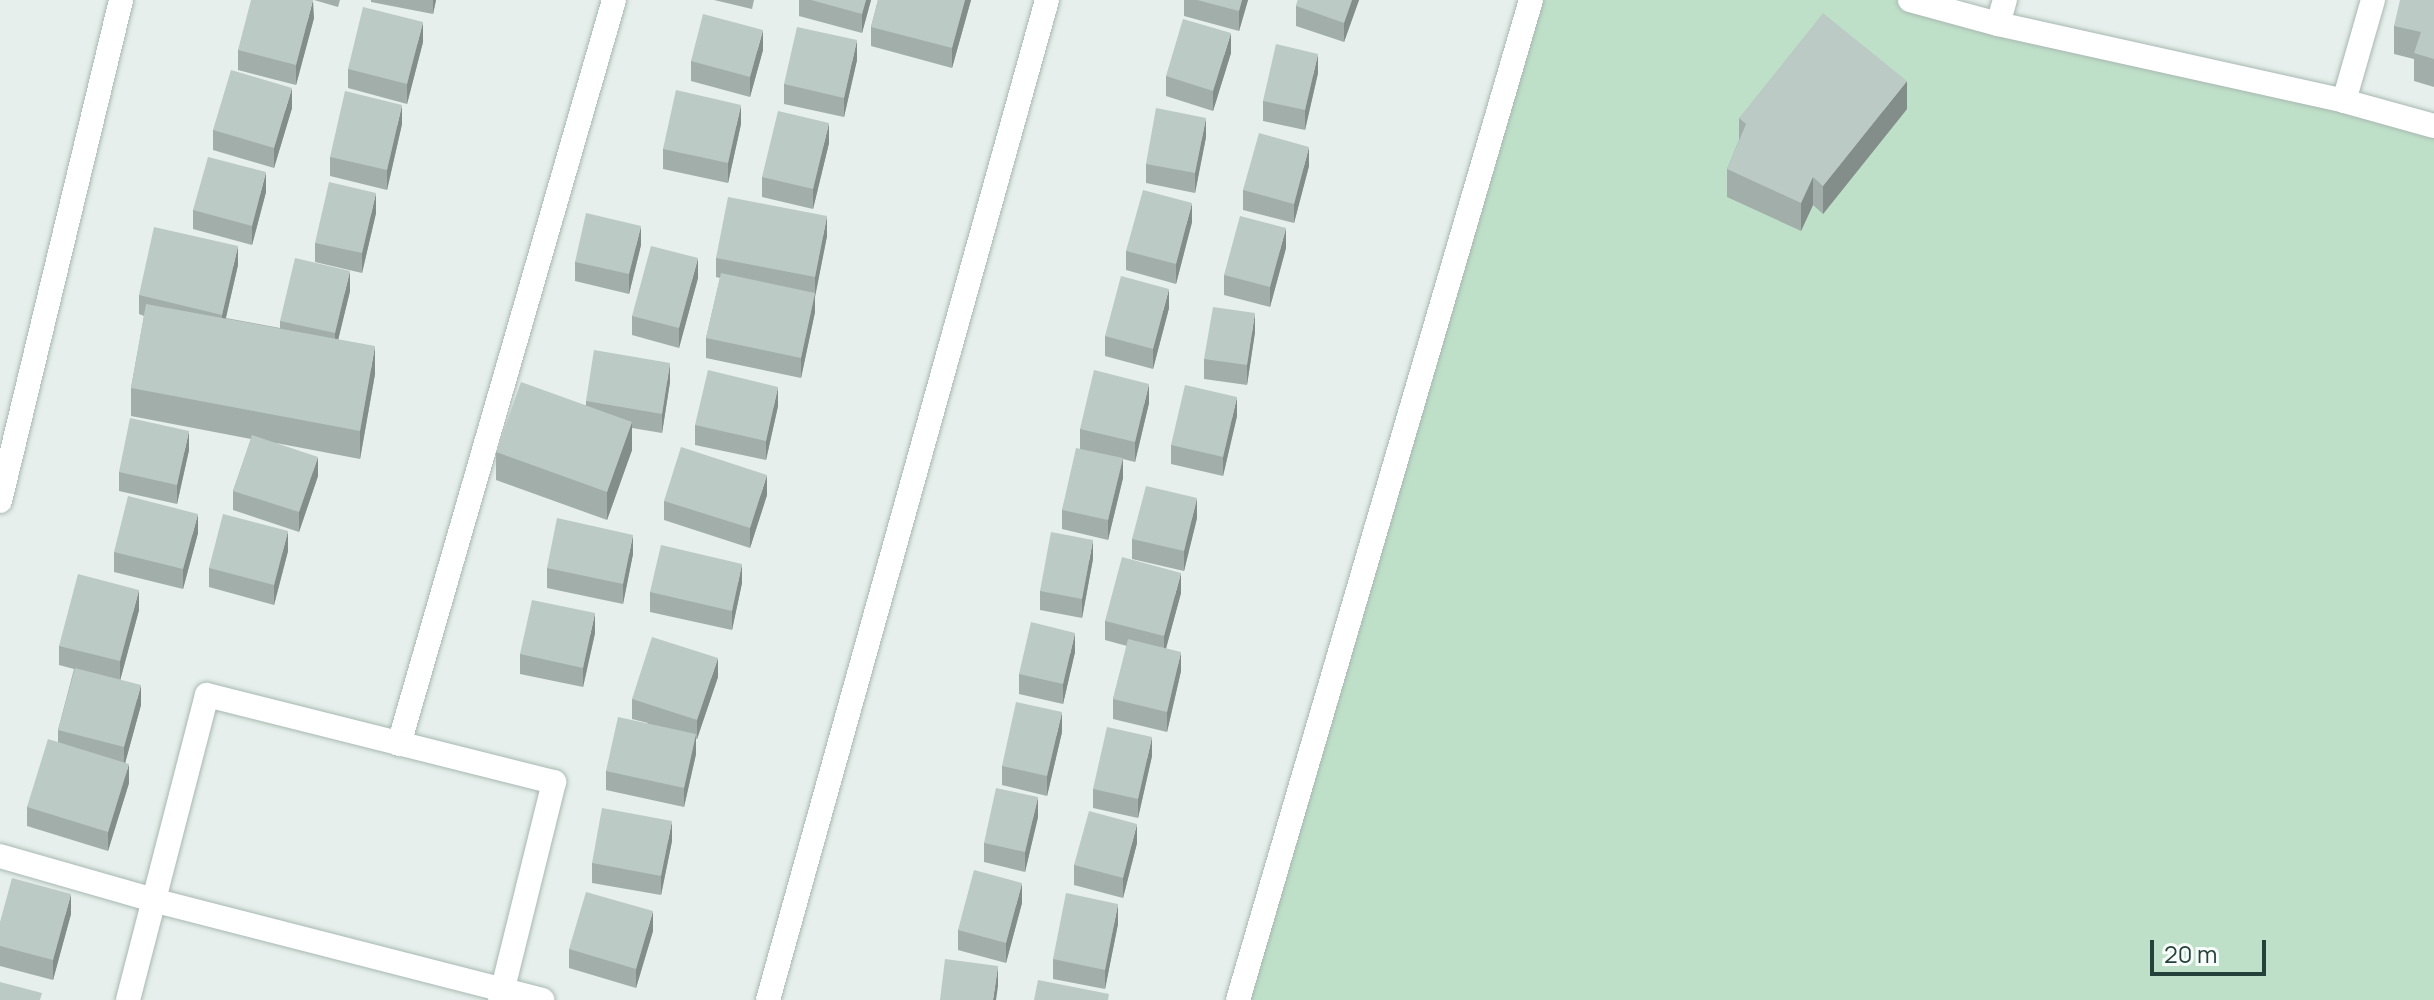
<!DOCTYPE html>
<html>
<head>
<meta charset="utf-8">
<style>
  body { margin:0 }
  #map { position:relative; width:2434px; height:1000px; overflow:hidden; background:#e6efeb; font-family:Manrope,sans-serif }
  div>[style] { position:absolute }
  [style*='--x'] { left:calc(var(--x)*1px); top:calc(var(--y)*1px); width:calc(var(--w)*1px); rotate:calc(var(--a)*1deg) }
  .green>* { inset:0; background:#bfe0c8 }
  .roads { filter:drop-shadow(0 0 2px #a8b8b2) drop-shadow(0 0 2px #a8b8b2) }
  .minor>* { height:24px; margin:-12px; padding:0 12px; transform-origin:12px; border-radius:12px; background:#fff }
  .wall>* { inset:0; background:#a1aea9 }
  .shaded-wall>* { inset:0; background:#838d89 }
  .building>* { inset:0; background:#bbcac4 }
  span { translate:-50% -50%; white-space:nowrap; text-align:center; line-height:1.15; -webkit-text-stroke:6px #f7fbf9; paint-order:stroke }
  .scale { position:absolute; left:2150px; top:940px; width:116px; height:36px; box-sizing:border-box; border:4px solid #24423a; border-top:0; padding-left:10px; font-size:24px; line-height:28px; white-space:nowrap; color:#24423a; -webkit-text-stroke:6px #f7fbf9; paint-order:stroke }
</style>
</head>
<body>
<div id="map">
  <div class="green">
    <div style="clip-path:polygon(1531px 0,1910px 0,2434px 126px,2434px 1000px,1238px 1000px)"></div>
  </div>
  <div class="roads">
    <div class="minor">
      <div style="--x:1910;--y:0;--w:91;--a:15.3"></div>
      <div style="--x:1998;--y:24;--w:354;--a:12.5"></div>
      <div style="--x:2344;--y:101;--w:93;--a:15.5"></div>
      <div style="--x:1998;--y:24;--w:25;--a:-74"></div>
      <div style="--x:2344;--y:101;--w:105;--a:-74"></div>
      <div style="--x:0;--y:501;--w:515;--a:-76.42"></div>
      <div style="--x:399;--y:744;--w:774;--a:-73.88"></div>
      <div style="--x:0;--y:856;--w:159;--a:16"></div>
      <div style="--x:153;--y:900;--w:402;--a:14.4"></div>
      <div style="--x:128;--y:1000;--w:315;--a:-75.5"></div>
      <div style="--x:207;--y:695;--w:358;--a:14.1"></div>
      <div style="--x:554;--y:782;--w:225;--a:103.9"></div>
      <div style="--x:768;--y:1000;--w:1038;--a:-74.41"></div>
      <div style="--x:1238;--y:1000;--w:1042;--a:-73.67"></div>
    </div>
  </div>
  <div class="wall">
    <div style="clip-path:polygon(314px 0,340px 0,338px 7px)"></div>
    <div style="clip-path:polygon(371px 0,436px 0,433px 14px,371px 2px)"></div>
    <div style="clip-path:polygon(714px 0,754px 0,752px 9px)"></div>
    <div style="clip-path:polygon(799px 0,871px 0,862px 33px,799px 16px)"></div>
    <div style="clip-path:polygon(878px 0,971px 0,952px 68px,871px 46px,871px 27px)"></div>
    <div style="clip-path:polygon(1184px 0,1248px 0,1239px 31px,1184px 16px)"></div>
    <div style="clip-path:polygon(1298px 0,1359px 0,1344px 42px,1296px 26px,1296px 6px)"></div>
    <div style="clip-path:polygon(2434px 0,2434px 87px,2414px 81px,2414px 59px,2394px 54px,2394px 26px)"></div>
    <div style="clip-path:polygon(314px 18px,296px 85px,238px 70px,238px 50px)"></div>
    <div style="clip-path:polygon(423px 42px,407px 104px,348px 88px,348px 69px)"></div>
    <div style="clip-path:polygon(763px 50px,750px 97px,691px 81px,691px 61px)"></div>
    <div style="clip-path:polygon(1231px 53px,1213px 111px,1166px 96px,1166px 76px)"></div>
    <div style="clip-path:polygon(857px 60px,844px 117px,784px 104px,784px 84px)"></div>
    <div style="clip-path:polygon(1318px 73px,1305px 130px,1263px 121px,1263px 101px)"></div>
    <div style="clip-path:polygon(292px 108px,274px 168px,213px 150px,213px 130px)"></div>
    <div style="clip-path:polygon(1907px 109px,1823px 214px,1813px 205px,1801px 231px,1727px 197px,1727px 169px,1739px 140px,1739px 118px)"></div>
    <div style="clip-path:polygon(402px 124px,387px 190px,330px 176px,330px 157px)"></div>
    <div style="clip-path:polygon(741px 124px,728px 183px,663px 169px,663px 149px)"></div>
    <div style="clip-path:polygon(1206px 137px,1195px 193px,1146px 183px,1146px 164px)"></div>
    <div style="clip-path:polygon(829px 143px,813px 209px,762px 197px,762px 177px)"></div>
    <div style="clip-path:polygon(1309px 166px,1294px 223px,1243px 210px,1243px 190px)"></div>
    <div style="clip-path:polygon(266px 192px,252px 245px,193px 229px,193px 210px)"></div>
    <div style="clip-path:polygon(376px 213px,362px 273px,315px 262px,315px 243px)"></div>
    <div style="clip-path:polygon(1192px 222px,1176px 284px,1126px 270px,1126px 251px)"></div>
    <div style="clip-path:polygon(827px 236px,815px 296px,815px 312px,801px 378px,706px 358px,706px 338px,720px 278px,716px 277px,716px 258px)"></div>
    <div style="clip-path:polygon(641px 245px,629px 294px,575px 281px,575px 262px)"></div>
    <div style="clip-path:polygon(1286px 248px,1270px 307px,1224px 295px,1224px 275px)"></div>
    <div style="clip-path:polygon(238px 265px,226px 318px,280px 328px,280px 321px,350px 291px,338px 339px,375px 374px,360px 459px,276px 443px,318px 476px,299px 532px,233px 510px,233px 491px,251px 439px,131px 416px,131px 388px,144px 316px,139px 314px,139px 295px)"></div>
    <div style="clip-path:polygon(698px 278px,679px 348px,632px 335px,632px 316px)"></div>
    <div style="clip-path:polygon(1169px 308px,1153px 369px,1105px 356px,1105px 336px)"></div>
    <div style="clip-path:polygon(1255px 332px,1247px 385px,1204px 379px,1204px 359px)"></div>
    <div style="clip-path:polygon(670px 382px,662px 433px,632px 428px,632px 450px,607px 520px,496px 480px,496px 452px,586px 405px,586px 401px)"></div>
    <div style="clip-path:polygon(1149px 403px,1135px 462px,1123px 459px,1123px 478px,1108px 540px,1062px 529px,1062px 510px,1080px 448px,1080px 429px)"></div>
    <div style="clip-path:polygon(778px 406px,766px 460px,695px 445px,695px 425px)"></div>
    <div style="clip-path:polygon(1237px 416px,1223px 476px,1171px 464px,1171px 445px)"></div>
    <div style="clip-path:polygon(189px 450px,177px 504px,119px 491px,119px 472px)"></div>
    <div style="clip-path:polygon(767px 495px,750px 548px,664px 520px,664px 501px)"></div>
    <div style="clip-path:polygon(1197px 518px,1184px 571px,1132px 559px,1132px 539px)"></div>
    <div style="clip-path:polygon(198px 533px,183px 589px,114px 572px,114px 552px)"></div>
    <div style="clip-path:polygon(288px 551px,274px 605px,209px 587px,209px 568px)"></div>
    <div style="clip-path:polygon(633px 554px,623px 604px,547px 588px,547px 568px)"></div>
    <div style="clip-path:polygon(1093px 559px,1082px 618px,1040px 610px,1040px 591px)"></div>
    <div style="clip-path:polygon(742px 583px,732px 630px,650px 612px,650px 592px)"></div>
    <div style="clip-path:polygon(1181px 593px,1166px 648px,1181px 671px,1167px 732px,1113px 719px,1113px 699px,1127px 646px,1105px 640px,1105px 621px)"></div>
    <div style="clip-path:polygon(139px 610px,120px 680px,141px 705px,125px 763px,129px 783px,108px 851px,27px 826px,27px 807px,58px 742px,58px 730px,74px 669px,59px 665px,59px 646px)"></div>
    <div style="clip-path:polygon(595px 633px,583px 687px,520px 674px,520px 654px)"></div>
    <div style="clip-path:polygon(1075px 652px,1063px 704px,1019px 694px,1019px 674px)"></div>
    <div style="clip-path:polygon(718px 677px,697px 739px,696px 739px,696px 754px,684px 807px,606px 790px,606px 771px,648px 723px,632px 719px,632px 699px)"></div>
    <div style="clip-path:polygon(1062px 732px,1047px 796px,1002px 785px,1002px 766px)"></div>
    <div style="clip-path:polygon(1152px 756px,1138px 818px,1093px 808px,1093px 789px)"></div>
    <div style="clip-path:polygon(1038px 817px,1025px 872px,984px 862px,984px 843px)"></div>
    <div style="clip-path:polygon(672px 841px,661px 895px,592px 883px,592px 863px)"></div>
    <div style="clip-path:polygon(1137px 843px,1123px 898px,1074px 885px,1074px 865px)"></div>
    <div style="clip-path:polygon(1022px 903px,1006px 963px,958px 950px,958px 930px)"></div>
    <div style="clip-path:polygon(71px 914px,53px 980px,0 966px,0 922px)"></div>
    <div style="clip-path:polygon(1118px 924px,1105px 989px,1053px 979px,1053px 959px)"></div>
    <div style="clip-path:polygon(653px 931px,636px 988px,569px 968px,569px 949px)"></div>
  </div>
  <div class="shaded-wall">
    <div style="clip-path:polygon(313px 0,314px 18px,296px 85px,296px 65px)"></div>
    <div style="clip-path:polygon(433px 0,436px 0,433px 14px)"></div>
    <div style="clip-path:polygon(866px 0,871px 0,862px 33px,862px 14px)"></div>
    <div style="clip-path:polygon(965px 0,971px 0,952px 68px,952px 48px)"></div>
    <div style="clip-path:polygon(1242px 0,1248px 0,1239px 31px,1239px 11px)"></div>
    <div style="clip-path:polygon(1352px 0,1359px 0,1344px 42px,1344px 23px)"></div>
    <div style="clip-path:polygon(423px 22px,423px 42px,407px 104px,407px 84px)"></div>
    <div style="clip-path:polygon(763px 30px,763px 50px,750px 97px,750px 77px)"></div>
    <div style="clip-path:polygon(1231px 33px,1231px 53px,1213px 111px,1213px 91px)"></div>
    <div style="clip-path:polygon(857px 40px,857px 60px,844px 117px,844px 98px)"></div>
    <div style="clip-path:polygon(1318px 54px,1318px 73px,1305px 130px,1305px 110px)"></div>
    <div style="clip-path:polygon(1907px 81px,1907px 109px,1823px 214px,1823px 186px)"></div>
    <div style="clip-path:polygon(292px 88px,292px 108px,274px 168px,274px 148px)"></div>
    <div style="clip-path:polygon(402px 105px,402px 124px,387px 190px,387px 170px)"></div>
    <div style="clip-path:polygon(741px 105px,741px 124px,728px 183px,728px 163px)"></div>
    <div style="clip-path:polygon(1206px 118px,1206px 137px,1195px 193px,1195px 173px)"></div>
    <div style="clip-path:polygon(829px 123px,829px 143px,813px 209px,813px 189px)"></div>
    <div style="clip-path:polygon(1309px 147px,1309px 166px,1294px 223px,1294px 204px)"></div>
    <div style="clip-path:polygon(266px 172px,266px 192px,252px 245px,252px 226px)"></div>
    <div style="clip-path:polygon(1813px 177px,1813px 205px,1801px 231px,1801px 203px)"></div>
    <div style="clip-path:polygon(376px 193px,376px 213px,362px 273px,362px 253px)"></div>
    <div style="clip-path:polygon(1192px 203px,1192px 222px,1176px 284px,1176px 264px)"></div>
    <div style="clip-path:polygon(827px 216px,827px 236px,815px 297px,815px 277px)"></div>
    <div style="clip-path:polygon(641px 226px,641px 245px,629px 294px,629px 274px)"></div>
    <div style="clip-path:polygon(1286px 228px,1286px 248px,1270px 307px,1270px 287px)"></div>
    <div style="clip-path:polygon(238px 246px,238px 265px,222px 334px,222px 315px)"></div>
    <div style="clip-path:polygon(698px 258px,698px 278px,679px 348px,679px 328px)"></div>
    <div style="clip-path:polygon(350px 271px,350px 291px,335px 353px,335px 333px)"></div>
    <div style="clip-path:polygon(1169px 289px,1169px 308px,1153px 369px,1153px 349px)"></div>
    <div style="clip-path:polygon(815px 293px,815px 312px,801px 378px,801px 358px)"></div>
    <div style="clip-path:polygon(1255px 313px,1255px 332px,1247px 385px,1247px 365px)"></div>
    <div style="clip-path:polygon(375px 346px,375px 374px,360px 459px,360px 431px)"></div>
    <div style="clip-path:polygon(670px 363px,670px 382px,662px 433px,662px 414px)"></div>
    <div style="clip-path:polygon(1149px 384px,1149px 403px,1135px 462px,1135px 442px)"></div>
    <div style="clip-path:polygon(778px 387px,778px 406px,766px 460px,766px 441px)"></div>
    <div style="clip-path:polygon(1237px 397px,1237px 416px,1223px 476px,1223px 457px)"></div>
    <div style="clip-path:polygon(632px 422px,632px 450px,607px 520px,607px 492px)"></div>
    <div style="clip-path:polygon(189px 431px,189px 450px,177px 504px,177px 485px)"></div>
    <div style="clip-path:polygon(318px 457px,318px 476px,299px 532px,299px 512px)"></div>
    <div style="clip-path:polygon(1123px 458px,1123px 478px,1108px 540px,1108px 520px)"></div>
    <div style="clip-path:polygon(767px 475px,767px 495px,750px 548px,750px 528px)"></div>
    <div style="clip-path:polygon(1197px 498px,1197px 518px,1184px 571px,1184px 551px)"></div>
    <div style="clip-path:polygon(198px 514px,198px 533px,183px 589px,183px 569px)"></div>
    <div style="clip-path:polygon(288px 531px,288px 551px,274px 605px,274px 585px)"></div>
    <div style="clip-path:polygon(633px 535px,633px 554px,623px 604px,623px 584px)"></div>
    <div style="clip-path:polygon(1093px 540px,1093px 559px,1082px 618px,1082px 599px)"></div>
    <div style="clip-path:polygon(742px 564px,742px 583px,732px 630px,732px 611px)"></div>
    <div style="clip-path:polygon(1181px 573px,1181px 593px,1164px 656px,1164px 636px)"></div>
    <div style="clip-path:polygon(139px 590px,139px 610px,120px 681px,120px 661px)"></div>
    <div style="clip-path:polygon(595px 613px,595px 633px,583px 687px,583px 668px)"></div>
    <div style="clip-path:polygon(1075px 633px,1075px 652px,1063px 704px,1063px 684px)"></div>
    <div style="clip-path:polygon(1181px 652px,1181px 671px,1167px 732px,1167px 712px)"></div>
    <div style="clip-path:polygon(718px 658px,718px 677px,697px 739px,697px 720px)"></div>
    <div style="clip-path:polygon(141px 685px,141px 705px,124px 767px,124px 747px)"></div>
    <div style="clip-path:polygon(1062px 712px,1062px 732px,1047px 796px,1047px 776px)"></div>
    <div style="clip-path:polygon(696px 734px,696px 754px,684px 807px,684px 788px)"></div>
    <div style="clip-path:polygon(1152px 737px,1152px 756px,1138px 818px,1138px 799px)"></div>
    <div style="clip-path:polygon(129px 764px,129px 783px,108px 851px,108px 832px)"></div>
    <div style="clip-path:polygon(1038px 797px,1038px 817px,1025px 872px,1025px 852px)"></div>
    <div style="clip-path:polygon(672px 821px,672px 841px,661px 895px,661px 876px)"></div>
    <div style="clip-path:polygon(1137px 824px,1137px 843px,1123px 898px,1123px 878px)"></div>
    <div style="clip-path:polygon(1022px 883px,1022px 903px,1006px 963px,1006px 943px)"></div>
    <div style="clip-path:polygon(71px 894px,71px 914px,53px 980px,53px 960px)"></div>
    <div style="clip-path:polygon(1118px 904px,1118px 924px,1105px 989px,1105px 970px)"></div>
    <div style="clip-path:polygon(653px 911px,653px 931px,636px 988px,636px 969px)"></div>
    <div style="clip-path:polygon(998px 966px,998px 986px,996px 1000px,993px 1000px)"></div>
  </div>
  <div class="building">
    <div style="clip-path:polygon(251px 0,313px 0,296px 65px,238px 50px)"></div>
    <div style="clip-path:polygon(811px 0,866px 0,862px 14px)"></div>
    <div style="clip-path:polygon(878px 0,965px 0,952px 48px,871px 27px)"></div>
    <div style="clip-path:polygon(1197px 0,1242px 0,1239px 11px)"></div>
    <div style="clip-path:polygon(1298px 0,1352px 0,1344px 23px,1296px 6px)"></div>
    <div style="clip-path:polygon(2400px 0,2434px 0,2434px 59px,2414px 53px,2421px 32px,2394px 26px)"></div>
    <div style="clip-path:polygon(363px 7px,423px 22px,407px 84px,348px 69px)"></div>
    <div style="clip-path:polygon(1823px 13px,1907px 81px,1823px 186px,1813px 177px,1801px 203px,1727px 169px,1746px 124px,1739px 118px)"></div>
    <div style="clip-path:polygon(703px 14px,763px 30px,750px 77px,691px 61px)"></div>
    <div style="clip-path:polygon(1183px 19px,1231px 33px,1213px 91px,1166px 76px)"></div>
    <div style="clip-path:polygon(797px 27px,857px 40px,844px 98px,784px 84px)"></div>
    <div style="clip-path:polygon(1276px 44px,1318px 54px,1305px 110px,1263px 101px)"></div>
    <div style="clip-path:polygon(231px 70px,292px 88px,274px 148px,213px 130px)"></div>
    <div style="clip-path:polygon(676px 90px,741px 105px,728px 163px,663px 149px)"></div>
    <div style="clip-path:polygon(345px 91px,402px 105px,387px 170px,330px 157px)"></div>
    <div style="clip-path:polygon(1156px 108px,1206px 118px,1195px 173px,1146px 164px)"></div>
    <div style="clip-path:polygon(778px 111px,829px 123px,813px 189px,762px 177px)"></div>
    <div style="clip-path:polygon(1259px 133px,1309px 147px,1294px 204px,1243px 190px)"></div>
    <div style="clip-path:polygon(208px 157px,266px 172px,252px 226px,193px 210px)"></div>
    <div style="clip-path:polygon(329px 182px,376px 193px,362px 253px,315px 243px)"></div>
    <div style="clip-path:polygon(1143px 190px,1192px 203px,1176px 264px,1126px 251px)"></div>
    <div style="clip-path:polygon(728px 197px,827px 216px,815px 277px,716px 258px)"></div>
    <div style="clip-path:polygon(586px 213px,641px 226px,629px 274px,575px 262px)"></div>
    <div style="clip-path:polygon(1240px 216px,1286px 228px,1270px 287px,1224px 275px)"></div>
    <div style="clip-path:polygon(154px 227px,238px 246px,222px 315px,139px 295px)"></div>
    <div style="clip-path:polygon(651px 246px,698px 258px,679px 328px,632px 316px)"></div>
    <div style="clip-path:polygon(295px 258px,350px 271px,335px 333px,280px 321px)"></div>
    <div style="clip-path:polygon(721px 273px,815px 293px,801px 358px,706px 338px)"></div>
    <div style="clip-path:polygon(1121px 276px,1169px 289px,1153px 349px,1105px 336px)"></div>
    <div style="clip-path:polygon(146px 304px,375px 346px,360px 431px,131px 388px)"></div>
    <div style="clip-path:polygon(1213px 307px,1255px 313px,1247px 365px,1204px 359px)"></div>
    <div style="clip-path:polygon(594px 350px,670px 363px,662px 414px,586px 401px)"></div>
    <div style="clip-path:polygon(708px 370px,778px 387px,766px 441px,695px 425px)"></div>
    <div style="clip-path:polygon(1094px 370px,1149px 384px,1135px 442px,1080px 429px)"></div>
    <div style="clip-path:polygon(521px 382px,632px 422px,607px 492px,496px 452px)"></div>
    <div style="clip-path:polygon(1185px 385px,1237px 397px,1223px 457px,1171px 445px)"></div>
    <div style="clip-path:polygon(130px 418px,189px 431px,177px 485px,119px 472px)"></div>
    <div style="clip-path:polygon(252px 435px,318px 457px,299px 512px,233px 491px)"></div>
    <div style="clip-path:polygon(681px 447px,767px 475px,750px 528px,664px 501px)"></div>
    <div style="clip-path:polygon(1076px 448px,1123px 458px,1108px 520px,1062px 510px)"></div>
    <div style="clip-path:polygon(1146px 486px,1197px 498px,1184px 551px,1132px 539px)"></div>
    <div style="clip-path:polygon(128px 496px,198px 514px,183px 569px,114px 552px)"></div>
    <div style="clip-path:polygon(223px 514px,288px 531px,274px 585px,209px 568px)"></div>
    <div style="clip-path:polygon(557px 518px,633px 535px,623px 584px,547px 568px)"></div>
    <div style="clip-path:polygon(1051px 532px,1093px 540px,1082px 599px,1040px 591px)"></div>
    <div style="clip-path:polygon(661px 545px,742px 564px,732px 611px,650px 592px)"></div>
    <div style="clip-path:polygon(1122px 557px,1181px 573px,1164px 636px,1105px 621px)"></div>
    <div style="clip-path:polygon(78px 574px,139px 590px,120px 661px,59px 646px)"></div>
    <div style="clip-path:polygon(532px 600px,595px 613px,583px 668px,520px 654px)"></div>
    <div style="clip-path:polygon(1031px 622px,1075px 633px,1063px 684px,1019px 674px)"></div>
    <div style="clip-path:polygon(652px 637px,718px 658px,697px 720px,632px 699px)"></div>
    <div style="clip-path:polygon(1128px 639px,1181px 652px,1167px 712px,1113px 699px)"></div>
    <div style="clip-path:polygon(75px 668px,141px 685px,124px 747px,58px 730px)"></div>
    <div style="clip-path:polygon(1016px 702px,1062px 712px,1047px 776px,1002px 766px)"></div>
    <div style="clip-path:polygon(618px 717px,696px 734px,684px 788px,606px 771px)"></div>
    <div style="clip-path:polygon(1107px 727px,1152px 737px,1138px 799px,1093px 789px)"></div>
    <div style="clip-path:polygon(48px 739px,129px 764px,108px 832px,27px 807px)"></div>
    <div style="clip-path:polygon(996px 788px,1038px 797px,1025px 852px,984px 843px)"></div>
    <div style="clip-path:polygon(602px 808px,672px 821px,661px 876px,592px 863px)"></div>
    <div style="clip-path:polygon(1089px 811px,1137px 824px,1123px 878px,1074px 865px)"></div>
    <div style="clip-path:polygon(974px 870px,1022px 883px,1006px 943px,958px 930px)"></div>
    <div style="clip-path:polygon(12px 878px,71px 894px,53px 960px,0 946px,0 922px)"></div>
    <div style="clip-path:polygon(586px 892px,653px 911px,636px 969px,569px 949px)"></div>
    <div style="clip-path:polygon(1066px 893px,1118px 904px,1105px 970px,1053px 959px)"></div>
    <div style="clip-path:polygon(945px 959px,998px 966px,993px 1000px,940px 1000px)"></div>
    <div style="clip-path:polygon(1038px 980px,1109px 994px,1108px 1000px,1034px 1000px)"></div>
    <div style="clip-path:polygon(0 982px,42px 993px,40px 1000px,0 1000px)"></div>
  </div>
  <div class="scale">20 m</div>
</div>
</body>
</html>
